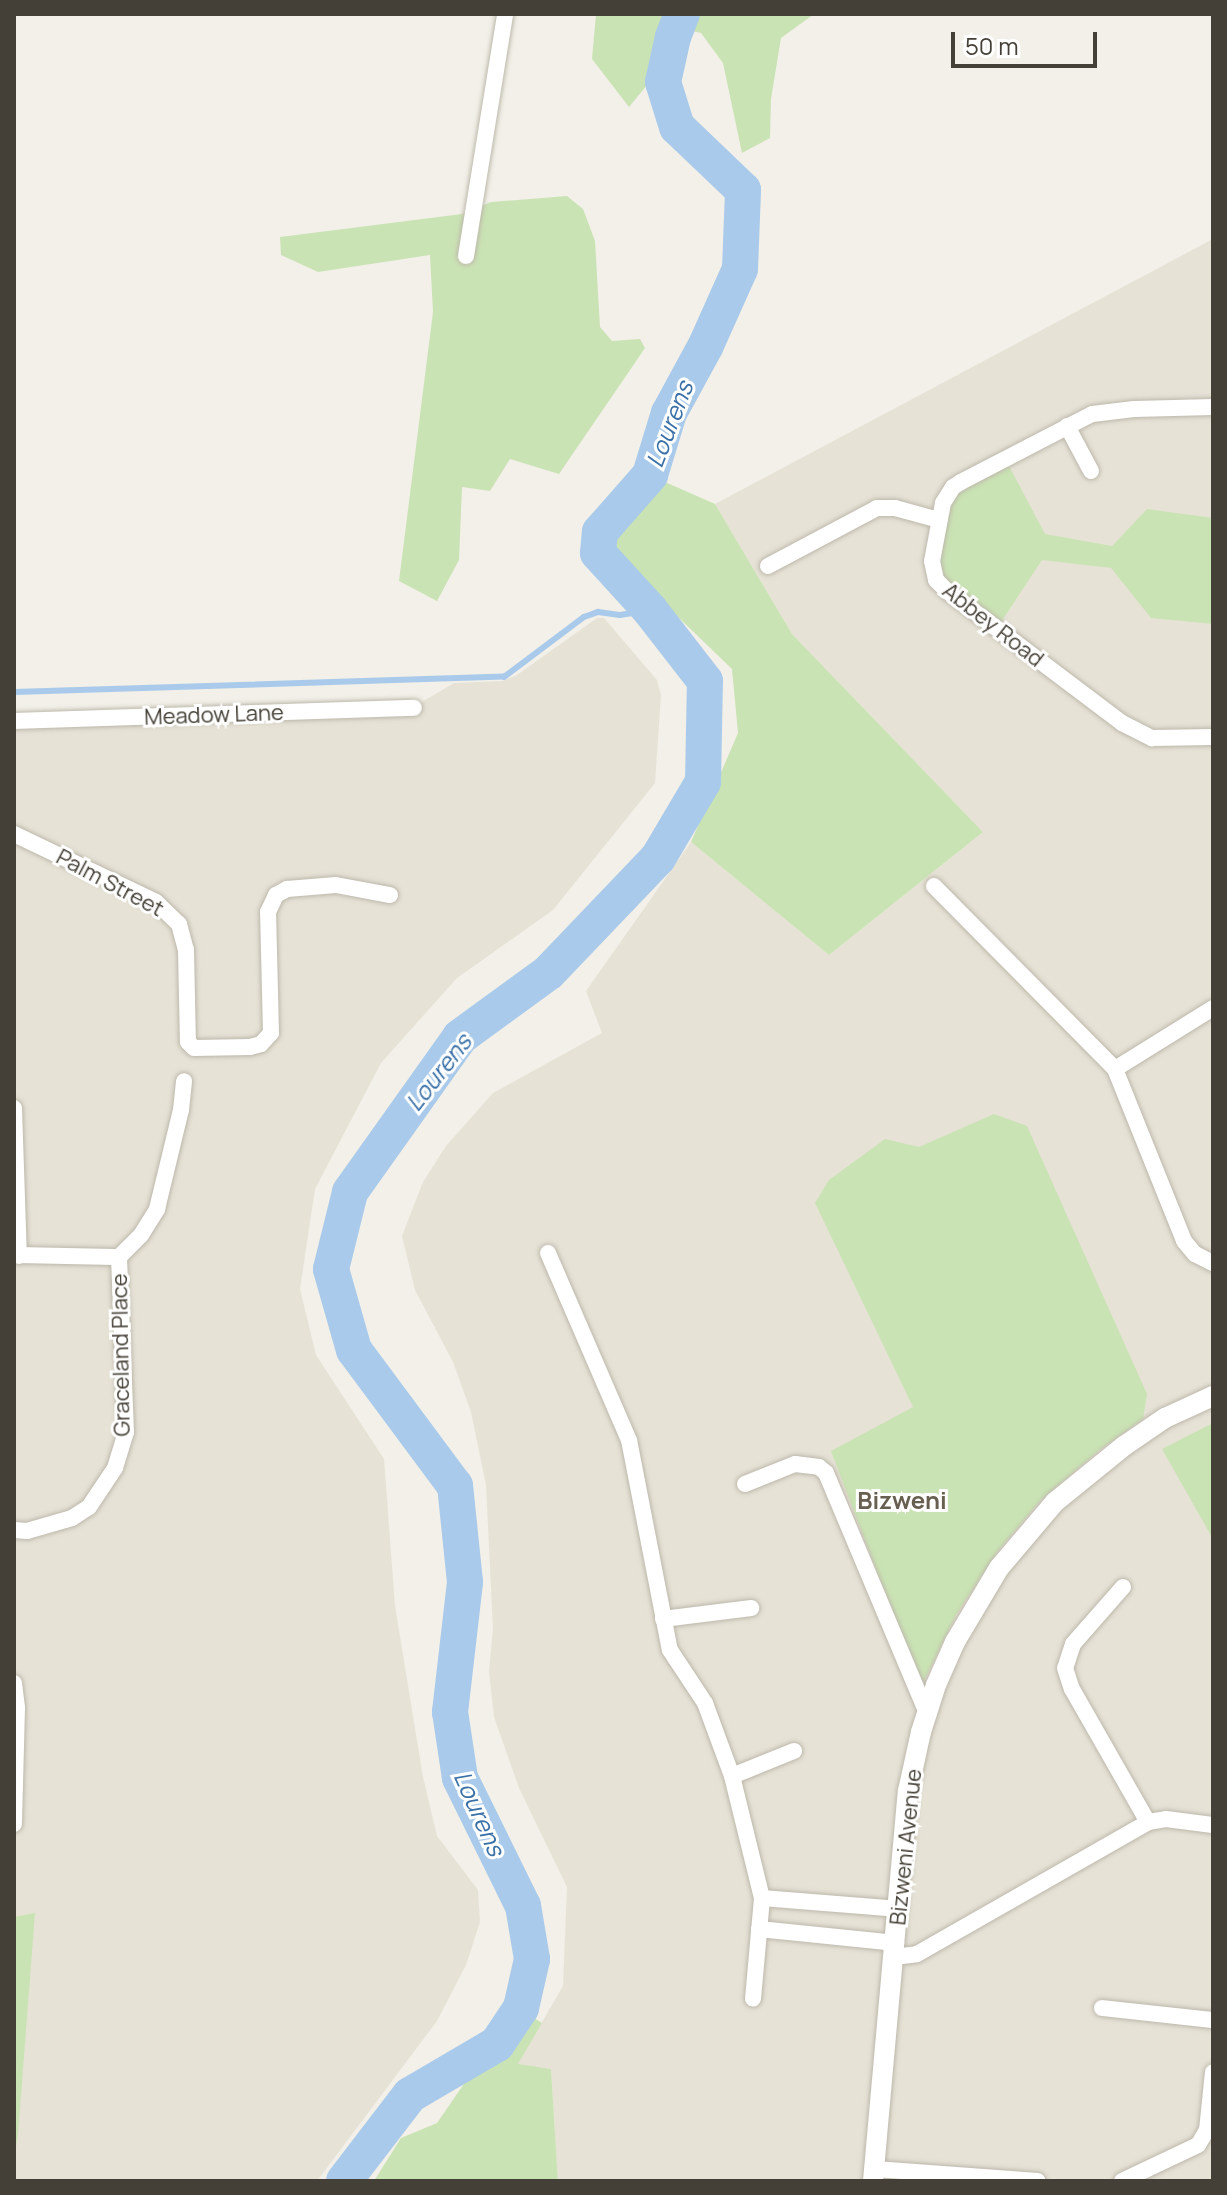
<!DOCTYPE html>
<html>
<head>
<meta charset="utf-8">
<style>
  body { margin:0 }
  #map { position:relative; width:1227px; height:2195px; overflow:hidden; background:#f2f0e8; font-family:Manrope,sans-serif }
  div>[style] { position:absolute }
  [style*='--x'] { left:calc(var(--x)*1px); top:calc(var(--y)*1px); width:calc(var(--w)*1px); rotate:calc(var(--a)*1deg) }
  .residential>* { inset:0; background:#e6e2d6 }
  .green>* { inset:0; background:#cae3b4 }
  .stream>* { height:6px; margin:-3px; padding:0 3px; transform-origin:3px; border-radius:3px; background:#a9caea }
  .river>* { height:36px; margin:-18px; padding:0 18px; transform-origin:18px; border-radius:18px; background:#a9caea }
  .roads { filter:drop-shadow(0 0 2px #bdb8ab) drop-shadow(0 0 2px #bdb8ab) }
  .minor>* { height:16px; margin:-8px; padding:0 8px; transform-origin:8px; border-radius:8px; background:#fff }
  .tertiary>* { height:20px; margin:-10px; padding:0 10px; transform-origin:10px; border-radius:10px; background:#fff }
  span { translate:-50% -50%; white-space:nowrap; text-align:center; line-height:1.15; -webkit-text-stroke:6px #fff; paint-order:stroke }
  .street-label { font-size:22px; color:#454037 }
  .water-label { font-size:24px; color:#3970a7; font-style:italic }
  .neighbourhood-label { font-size:24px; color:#675f4f; font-weight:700 }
  .frame { position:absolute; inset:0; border:16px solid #454037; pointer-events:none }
  .scale { position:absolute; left:951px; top:32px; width:146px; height:36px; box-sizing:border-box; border:4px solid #454037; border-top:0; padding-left:10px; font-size:24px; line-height:28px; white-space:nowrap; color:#454037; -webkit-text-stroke:6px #fff; paint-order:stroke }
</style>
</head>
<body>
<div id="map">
  <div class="residential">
    <div style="clip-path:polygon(1213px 239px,1213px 2181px,558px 2181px,551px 2069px,517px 2065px,563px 1986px,567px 1887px,519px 1788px,494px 1717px,489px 1671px,493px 1629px,486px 1485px,471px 1412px,453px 1362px,415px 1290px,402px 1236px,423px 1182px,446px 1146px,493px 1093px,602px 1033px,586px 991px,691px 842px,829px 955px,983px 832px,792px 634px,715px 504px)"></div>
    <div style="clip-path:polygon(597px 618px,604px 618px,657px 680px,661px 695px,655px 783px,553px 910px,457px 978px,381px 1063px,315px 1189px,300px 1289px,316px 1355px,384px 1459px,395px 1606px,423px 1777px,437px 1836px,478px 1890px,480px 1922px,466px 1965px,437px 2021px,317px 2181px,14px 2181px,14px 720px,415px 706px,454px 683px,503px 681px,517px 675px)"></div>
  </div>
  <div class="green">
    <div style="clip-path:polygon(596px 14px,814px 14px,781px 38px,771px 99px,770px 138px,742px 153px,723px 63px,701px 33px,660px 24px,656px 74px,629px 107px,592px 59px)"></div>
    <div style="clip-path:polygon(567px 196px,583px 209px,595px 241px,600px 327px,612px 341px,640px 339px,645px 348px,559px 474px,510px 459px,490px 491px,462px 487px,459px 560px,437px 601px,399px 581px,433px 312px,430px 255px,318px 272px,281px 255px,280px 237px,462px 214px,491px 202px)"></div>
    <div style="clip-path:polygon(1009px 466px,1045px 534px,1112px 546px,1147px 509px,1213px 518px,1213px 624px,1151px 618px,1111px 568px,1042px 560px,1001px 622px,946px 581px,938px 564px,949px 507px,958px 493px)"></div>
    <div style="clip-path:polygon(665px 482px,715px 504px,792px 634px,983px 832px,829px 955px,691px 842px,738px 733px,732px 669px,623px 564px,609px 545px,634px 507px)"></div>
    <div style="clip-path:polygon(994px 1114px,1027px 1126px,1147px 1394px,1143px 1419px,1098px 1451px,1040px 1501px,997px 1552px,956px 1615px,924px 1681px,918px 1679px,831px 1451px,913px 1407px,815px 1203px,829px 1180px,885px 1139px,919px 1147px)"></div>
    <div style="clip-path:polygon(1213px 1423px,1213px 1539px,1162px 1449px)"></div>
    <div style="clip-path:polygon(35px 1913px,18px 2135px,14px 2158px,14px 1917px)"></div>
    <div style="clip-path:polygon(523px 2011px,542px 2023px,518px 2064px,551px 2069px,558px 2181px,374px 2181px,401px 2138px,437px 2123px,468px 2078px,501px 2050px)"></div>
  </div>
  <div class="stream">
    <div style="--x:14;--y:692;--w:490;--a:-1.8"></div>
    <div style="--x:504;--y:677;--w:100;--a:-36.9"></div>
    <div style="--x:584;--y:617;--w:15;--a:-20"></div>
    <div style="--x:598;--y:612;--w:22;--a:8"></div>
    <div style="--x:620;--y:615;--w:30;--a:-9"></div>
  </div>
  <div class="river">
    <div style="--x:344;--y:2181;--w:108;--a:-52.5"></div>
    <div style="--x:410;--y:2095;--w:101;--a:-30.4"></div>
    <div style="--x:497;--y:2044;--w:43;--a:-56.3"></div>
    <div style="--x:521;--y:2008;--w:50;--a:-77.3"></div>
    <div style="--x:532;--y:1959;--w:54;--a:-99.6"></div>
    <div style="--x:523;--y:1906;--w:143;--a:-116.2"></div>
    <div style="--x:460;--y:1778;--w:67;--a:-98.6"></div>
    <div style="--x:450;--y:1712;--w:131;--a:-83.4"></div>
    <div style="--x:465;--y:1582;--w:97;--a:-95.9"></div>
    <div style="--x:455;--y:1486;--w:169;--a:-126.6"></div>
    <div style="--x:354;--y:1350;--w:84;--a:-105.9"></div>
    <div style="--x:331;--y:1269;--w:79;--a:-76.1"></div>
    <div style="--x:350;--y:1192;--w:190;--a:-54.6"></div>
    <div style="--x:460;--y:1037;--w:110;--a:-36.1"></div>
    <div style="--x:549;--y:972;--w:158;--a:-46.3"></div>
    <div style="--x:658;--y:858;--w:88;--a:-59.4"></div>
    <div style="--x:703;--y:782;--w:101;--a:-88.9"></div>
    <div style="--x:705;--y:681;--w:90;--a:-127.8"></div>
    <div style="--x:650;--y:610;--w:77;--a:-132.4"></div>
    <div style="--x:598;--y:553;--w:21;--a:-85"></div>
    <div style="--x:600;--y:532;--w:76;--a:-48.7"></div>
    <div style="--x:650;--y:475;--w:65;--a:-73"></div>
    <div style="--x:669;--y:413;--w:77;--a:-61.4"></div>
    <div style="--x:706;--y:345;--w:83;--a:-65.9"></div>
    <div style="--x:740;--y:269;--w:79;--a:-87.8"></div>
    <div style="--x:743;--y:190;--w:91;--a:-136.3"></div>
    <div style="--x:677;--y:127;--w:47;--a:-107.3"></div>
    <div style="--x:663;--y:82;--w:46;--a:-77.5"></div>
    <div style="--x:673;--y:37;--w:25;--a:-69"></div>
  </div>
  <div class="roads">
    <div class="minor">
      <div style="--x:466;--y:256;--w:245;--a:-80.8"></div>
      <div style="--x:1213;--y:407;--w:79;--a:178.5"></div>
      <div style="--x:1134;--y:409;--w:42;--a:173.2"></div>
      <div style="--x:1092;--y:414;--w:148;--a:152.6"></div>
      <div style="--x:961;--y:482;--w:9;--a:148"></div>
      <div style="--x:953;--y:487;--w:19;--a:122"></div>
      <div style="--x:943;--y:503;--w:59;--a:100.7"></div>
      <div style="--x:932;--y:561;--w:19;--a:78"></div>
      <div style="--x:936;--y:580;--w:16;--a:45"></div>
      <div style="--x:947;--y:591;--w:219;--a:37"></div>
      <div style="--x:1122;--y:723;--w:34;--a:27"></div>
      <div style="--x:1152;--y:738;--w:61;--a:-0.9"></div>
      <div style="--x:1067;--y:426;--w:51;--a:61.9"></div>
      <div style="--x:768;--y:566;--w:123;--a:-28"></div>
      <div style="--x:877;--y:508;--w:18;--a:0"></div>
      <div style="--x:895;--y:508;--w:46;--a:15.3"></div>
      <div style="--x:14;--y:721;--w:400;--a:-1.9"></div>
      <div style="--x:14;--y:834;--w:157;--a:25.6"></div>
      <div style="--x:156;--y:902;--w:32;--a:44"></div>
      <div style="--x:179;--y:924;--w:27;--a:75"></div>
      <div style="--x:186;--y:950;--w:92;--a:88.8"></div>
      <div style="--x:188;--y:1042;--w:8;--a:45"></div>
      <div style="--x:194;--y:1048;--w:56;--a:-1"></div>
      <div style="--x:250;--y:1047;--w:11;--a:-15"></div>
      <div style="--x:261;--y:1044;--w:15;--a:-48"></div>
      <div style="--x:271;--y:1033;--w:121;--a:-91.4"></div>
      <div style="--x:268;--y:912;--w:19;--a:-65"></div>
      <div style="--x:276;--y:895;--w:13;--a:-29"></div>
      <div style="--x:287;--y:889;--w:49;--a:-4.7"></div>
      <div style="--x:336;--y:885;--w:55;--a:10.5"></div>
      <div style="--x:934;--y:886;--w:257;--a:45.3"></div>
      <div style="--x:1115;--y:1069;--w:185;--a:68.1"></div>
      <div style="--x:1184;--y:1241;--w:17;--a:50"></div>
      <div style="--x:1195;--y:1254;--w:20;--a:27"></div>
      <div style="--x:1115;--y:1069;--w:115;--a:-31.9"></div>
      <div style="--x:14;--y:1108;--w:148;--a:88.1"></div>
      <div style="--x:548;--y:1253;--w:204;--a:66.6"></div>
      <div style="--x:629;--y:1440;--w:214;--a:79"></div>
      <div style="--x:670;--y:1650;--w:64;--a:56.6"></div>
      <div style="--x:705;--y:1703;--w:78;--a:69.7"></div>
      <div style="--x:732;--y:1776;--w:126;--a:76.2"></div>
      <div style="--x:762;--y:1898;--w:101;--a:95.1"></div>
      <div style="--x:14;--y:1255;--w:105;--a:1.1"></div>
      <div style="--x:745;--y:1484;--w:54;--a:-21.8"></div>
      <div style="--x:795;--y:1464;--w:24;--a:7"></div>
      <div style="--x:819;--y:1467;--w:9;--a:41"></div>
      <div style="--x:826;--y:1473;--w:260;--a:67.2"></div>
      <div style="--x:14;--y:1530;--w:13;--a:4"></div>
      <div style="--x:27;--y:1531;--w:47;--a:-16.1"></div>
      <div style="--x:72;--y:1518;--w:20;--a:-33"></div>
      <div style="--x:89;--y:1507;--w:47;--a:-56.3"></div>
      <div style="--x:115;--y:1468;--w:38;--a:-73"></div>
      <div style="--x:126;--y:1432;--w:175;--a:-92.3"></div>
      <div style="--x:119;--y:1257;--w:31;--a:-45"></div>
      <div style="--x:141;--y:1235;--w:31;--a:-58"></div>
      <div style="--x:157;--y:1209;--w:102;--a:-76.4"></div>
      <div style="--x:181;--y:1110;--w:29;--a:-84"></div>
      <div style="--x:1123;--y:1587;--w:76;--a:131.3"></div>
      <div style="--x:1073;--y:1644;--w:25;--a:108"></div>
      <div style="--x:1065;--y:1668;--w:22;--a:72"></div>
      <div style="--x:1072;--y:1689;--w:153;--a:60.3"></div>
      <div style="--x:663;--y:1619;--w:89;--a:-7.1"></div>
      <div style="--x:14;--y:1683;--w:25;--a:83"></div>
      <div style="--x:17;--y:1708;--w:116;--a:91.5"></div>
      <div style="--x:732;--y:1776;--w:67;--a:-22"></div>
      <div style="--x:762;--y:1898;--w:138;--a:4.6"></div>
      <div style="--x:759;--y:1929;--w:138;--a:5.8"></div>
      <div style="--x:894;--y:1957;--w:23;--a:-7"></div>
      <div style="--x:917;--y:1954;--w:266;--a:-29.7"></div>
      <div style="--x:1148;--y:1822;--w:18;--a:-9"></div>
      <div style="--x:1166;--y:1819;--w:47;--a:7.3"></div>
      <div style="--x:1102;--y:2008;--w:112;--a:6.2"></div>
      <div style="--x:875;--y:2169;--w:163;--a:4.2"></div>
      <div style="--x:1122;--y:2181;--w:84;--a:-25.3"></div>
      <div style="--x:1198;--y:2145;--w:17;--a:-59"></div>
      <div style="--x:1207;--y:2130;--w:58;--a:-84.1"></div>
    </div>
    <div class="tertiary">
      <div style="--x:873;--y:2181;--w:392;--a:-84.9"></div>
      <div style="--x:908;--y:1791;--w:60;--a:-77.6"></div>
      <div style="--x:921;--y:1732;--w:49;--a:-72.3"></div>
      <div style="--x:936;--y:1685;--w:47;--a:-66.2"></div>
      <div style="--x:955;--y:1642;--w:86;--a:-59.3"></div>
      <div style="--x:999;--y:1568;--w:87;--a:-49.7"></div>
      <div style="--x:1055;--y:1502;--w:89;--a:-39.1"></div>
      <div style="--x:1124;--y:1446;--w:50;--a:-34.3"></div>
      <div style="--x:1165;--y:1418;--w:53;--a:-24.6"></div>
    </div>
  </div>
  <div class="street-label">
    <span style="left:993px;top:625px;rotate:38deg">Abbey Road</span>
    <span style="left:214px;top:715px;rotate:-2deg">Meadow Lane</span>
    <span style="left:110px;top:883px;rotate:28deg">Palm Street</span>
    <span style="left:121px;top:1355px;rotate:-91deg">Graceland Place</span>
    <span style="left:906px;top:1847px;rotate:-84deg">Bizweni Avenue</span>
  </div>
  <div class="water-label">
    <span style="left:669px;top:424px;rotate:-69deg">Lourens</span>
    <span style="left:438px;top:1072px;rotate:-52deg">Lourens</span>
    <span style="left:480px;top:1813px;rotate:66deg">Lourens</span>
  </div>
  <div class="neighbourhood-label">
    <span style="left:902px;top:1500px">Bizweni</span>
  </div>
  <div class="frame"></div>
  <div class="scale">50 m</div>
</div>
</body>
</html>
